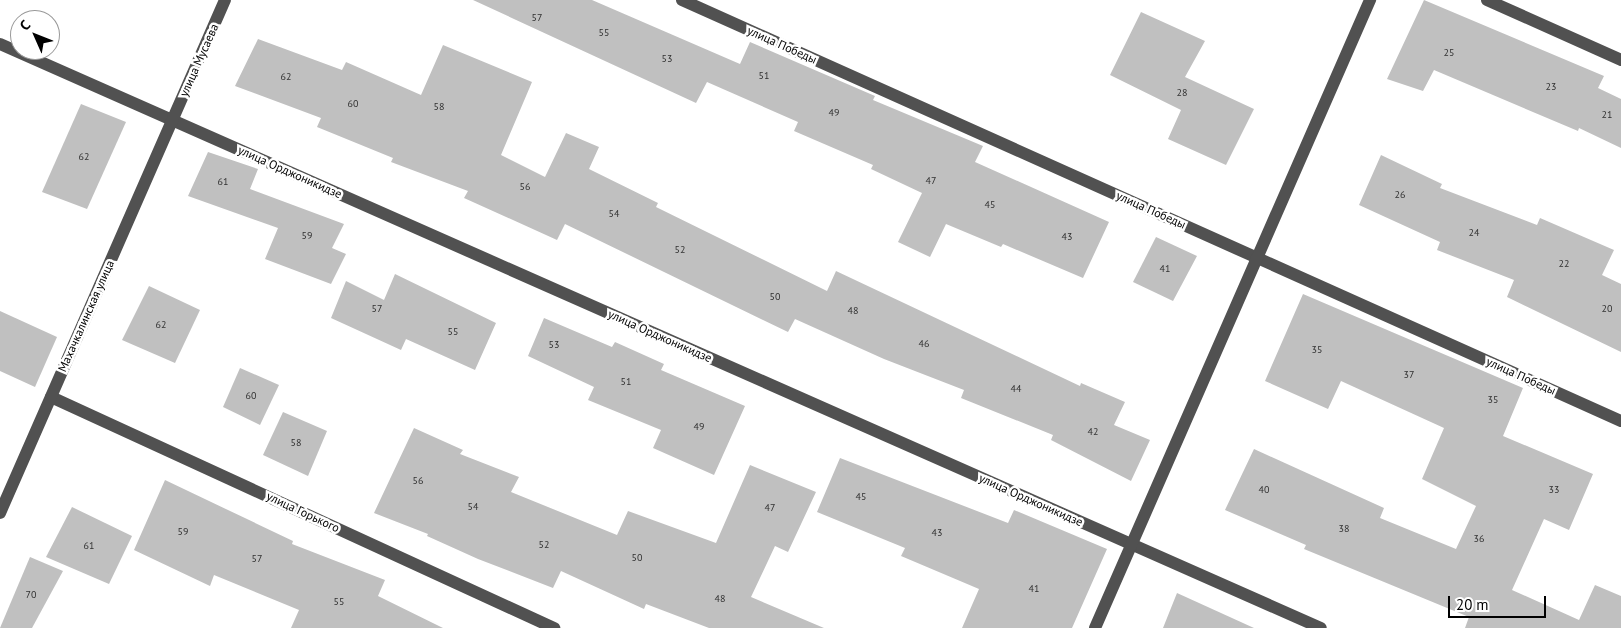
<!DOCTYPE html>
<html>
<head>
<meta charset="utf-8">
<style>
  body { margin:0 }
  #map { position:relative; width:1621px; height:628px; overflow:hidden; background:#fff; font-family:"PT Sans",sans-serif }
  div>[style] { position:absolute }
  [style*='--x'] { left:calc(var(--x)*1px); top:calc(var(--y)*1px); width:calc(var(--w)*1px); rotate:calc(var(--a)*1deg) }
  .building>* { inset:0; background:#c0c0c0 }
  .minor>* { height:12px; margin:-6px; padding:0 6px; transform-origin:6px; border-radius:6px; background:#515151 }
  span { translate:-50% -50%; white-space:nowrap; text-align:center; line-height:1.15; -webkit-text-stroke:5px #fff; paint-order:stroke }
  .number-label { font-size:10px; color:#303030 }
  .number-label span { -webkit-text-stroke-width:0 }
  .street-label { font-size:12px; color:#000 }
  .north { position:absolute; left:10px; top:10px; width:50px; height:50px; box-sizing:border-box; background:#fff; border:1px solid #999; border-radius:50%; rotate:314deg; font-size:14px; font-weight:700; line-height:20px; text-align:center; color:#000 }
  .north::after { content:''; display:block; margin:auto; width:18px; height:22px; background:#000; clip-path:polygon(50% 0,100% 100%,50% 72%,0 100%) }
  .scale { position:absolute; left:1448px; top:596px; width:98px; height:22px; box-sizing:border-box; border:2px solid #000; border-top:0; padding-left:6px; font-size:15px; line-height:18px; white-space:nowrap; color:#000; -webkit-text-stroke:4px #fff; paint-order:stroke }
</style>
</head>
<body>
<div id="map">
  <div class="building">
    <div style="clip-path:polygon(473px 0,592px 0,740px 64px,750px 42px,875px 96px,873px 100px,983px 146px,975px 162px,1109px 222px,1083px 278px,1003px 244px,1001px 247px,946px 224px,930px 257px,898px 242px,922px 193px,871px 169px,873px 165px,794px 131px,798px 122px,707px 82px,696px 103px)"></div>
    <div style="clip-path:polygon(1424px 0,1604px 76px,1598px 88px,1621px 99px,1621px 148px,1579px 128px,1578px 131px,1434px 70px,1423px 91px,1387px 79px)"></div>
    <div style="clip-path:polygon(1141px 12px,1205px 41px,1185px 77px,1254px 109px,1226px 165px,1168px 139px,1181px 110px,1110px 75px)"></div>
    <div style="clip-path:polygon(258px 39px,342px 70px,346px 62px,421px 95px,443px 45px,532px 82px,501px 155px,545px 177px,566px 133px,599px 147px,589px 169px,658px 203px,656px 207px,827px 291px,836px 271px,1080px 386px,1081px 383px,1125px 402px,1114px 425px,1150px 440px,1131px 481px,1051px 440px,1053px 435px,961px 398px,964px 390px,884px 359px,795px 319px,788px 332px,565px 224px,557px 240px,464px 198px,468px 191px,391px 162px,393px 158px,317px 127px,321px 118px,235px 86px)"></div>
    <div style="clip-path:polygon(81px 104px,126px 122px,87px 209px,42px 192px)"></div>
    <div style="clip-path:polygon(208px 152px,258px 169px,250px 189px,344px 224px,332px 248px,346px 254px,331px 284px,265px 259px,278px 228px,188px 196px)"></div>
    <div style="clip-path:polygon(1381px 155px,1442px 184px,1440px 188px,1537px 225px,1540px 218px,1614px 250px,1602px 275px,1621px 284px,1621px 352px,1507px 297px,1514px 280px,1437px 250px,1440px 242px,1359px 205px)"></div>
    <div style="clip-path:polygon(1156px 237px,1197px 256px,1173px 301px,1133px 282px)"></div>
    <div style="clip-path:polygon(395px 274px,496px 323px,475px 370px,406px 339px,401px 350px,331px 318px,346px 281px,384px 300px)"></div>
    <div style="clip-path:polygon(149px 286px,200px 310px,175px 363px,122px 340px)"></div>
    <div style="clip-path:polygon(1303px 294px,1523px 388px,1503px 436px,1593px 474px,1569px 530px,1544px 519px,1512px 590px,1579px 620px,1595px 585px,1621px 596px,1621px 628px,1465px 628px,1469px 617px,1304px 549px,1306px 545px,1225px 510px,1254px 449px,1384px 508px,1380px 518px,1456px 549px,1476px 506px,1422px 479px,1444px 428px,1341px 381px,1328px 409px,1265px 381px)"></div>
    <div style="clip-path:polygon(0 311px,57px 337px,35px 387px,0 371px)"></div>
    <div style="clip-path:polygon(544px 318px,612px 347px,615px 342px,664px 364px,661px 370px,745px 406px,714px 475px,653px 448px,661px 430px,588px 400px,594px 387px,528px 356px)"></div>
    <div style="clip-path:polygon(240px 368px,279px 385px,260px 425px,223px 407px)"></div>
    <div style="clip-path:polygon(283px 412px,327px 431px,308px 476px,263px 455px)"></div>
    <div style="clip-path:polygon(414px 428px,463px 450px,460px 454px,519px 477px,511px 492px,617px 535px,628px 511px,716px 543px,750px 465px,816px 492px,788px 552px,775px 546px,751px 597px,824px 628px,709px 628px,646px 604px,644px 609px,561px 571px,553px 588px,478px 559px,427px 536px,428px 534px,374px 513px)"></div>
    <div style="clip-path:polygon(840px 458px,1008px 523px,1014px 510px,1107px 549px,1072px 628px,962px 628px,979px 589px,901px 556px,905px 548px,817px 512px)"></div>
    <div style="clip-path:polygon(165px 480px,293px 541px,292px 544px,385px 580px,378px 596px,443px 628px,291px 628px,299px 610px,214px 575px,210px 586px,134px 550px)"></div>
    <div style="clip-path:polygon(72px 507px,132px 536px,109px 584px,46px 557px)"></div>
    <div style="clip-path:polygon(30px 557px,63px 571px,32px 628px,0 628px)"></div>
    <div style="clip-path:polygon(1177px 593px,1254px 628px,1163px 628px)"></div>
  </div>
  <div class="minor">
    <div style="--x:682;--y:0;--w:1029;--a:24.15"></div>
    <div style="--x:1487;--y:0;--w:147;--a:24.1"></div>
    <div style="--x:0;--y:44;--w:1444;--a:23.85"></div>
    <div style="--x:51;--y:397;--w:554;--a:24.67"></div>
    <div style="--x:0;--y:513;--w:560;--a:-66.32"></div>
    <div style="--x:1095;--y:628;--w:686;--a:-66.35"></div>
  </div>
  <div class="number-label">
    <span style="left:537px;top:18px">57</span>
    <span style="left:604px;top:33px">55</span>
    <span style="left:1449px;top:53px">25</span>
    <span style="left:667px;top:59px">53</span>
    <span style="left:764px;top:76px">51</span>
    <span style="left:286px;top:77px">62</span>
    <span style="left:1551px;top:87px">23</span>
    <span style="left:1182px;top:93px">28</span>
    <span style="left:353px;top:104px">60</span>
    <span style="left:439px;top:107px">58</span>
    <span style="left:834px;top:113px">49</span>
    <span style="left:1607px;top:115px">21</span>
    <span style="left:84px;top:157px">62</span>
    <span style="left:931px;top:181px">47</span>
    <span style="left:223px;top:182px">61</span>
    <span style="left:525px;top:187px">56</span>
    <span style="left:1400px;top:195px">26</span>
    <span style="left:990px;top:205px">45</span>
    <span style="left:614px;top:214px">54</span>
    <span style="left:1474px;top:233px">24</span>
    <span style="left:307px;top:236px">59</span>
    <span style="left:1067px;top:237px">43</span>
    <span style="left:680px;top:250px">52</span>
    <span style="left:1564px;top:264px">22</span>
    <span style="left:1165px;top:269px">41</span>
    <span style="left:775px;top:297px">50</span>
    <span style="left:377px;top:309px">57</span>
    <span style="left:1607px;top:309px">20</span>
    <span style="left:853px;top:311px">48</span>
    <span style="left:161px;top:325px">62</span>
    <span style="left:453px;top:332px">55</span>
    <span style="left:924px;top:344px">46</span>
    <span style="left:554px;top:345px">53</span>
    <span style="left:1317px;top:350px">35</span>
    <span style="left:1409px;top:375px">37</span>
    <span style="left:626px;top:382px">51</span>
    <span style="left:1016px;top:389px">44</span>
    <span style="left:251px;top:396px">60</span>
    <span style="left:1493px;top:400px">35</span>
    <span style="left:699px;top:427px">49</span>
    <span style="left:1093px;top:432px">42</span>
    <span style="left:296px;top:443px">58</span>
    <span style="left:418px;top:481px">56</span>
    <span style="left:1264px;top:490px">40</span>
    <span style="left:1554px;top:490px">33</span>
    <span style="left:861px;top:497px">45</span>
    <span style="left:473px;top:507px">54</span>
    <span style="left:770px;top:508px">47</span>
    <span style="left:1344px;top:529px">38</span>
    <span style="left:183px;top:532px">59</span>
    <span style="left:937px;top:533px">43</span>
    <span style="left:1479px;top:539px">36</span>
    <span style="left:544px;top:545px">52</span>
    <span style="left:89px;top:546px">61</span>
    <span style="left:637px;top:558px">50</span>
    <span style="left:257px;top:559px">57</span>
    <span style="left:1034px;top:589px">41</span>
    <span style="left:31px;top:595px">70</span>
    <span style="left:720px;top:599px">48</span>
    <span style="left:339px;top:602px">55</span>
  </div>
  <div class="street-label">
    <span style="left:782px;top:45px;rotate:24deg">улица Победы</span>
    <span style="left:199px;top:60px;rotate:-66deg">улица Мусаева</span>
    <span style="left:290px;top:172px;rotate:24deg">улица Орджоникидзе</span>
    <span style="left:1151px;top:210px;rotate:24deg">улица Победы</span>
    <span style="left:86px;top:316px;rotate:-66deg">Махачкалинская улица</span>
    <span style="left:660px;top:336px;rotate:24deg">улица Орджоникидзе</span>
    <span style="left:1521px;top:376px;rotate:24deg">улица Победы</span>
    <span style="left:1031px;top:500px;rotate:24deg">улица Орджоникидзе</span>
    <span style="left:303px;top:512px;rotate:25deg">улица Горького</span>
  </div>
  <div class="north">С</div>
  <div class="scale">20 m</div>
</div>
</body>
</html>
